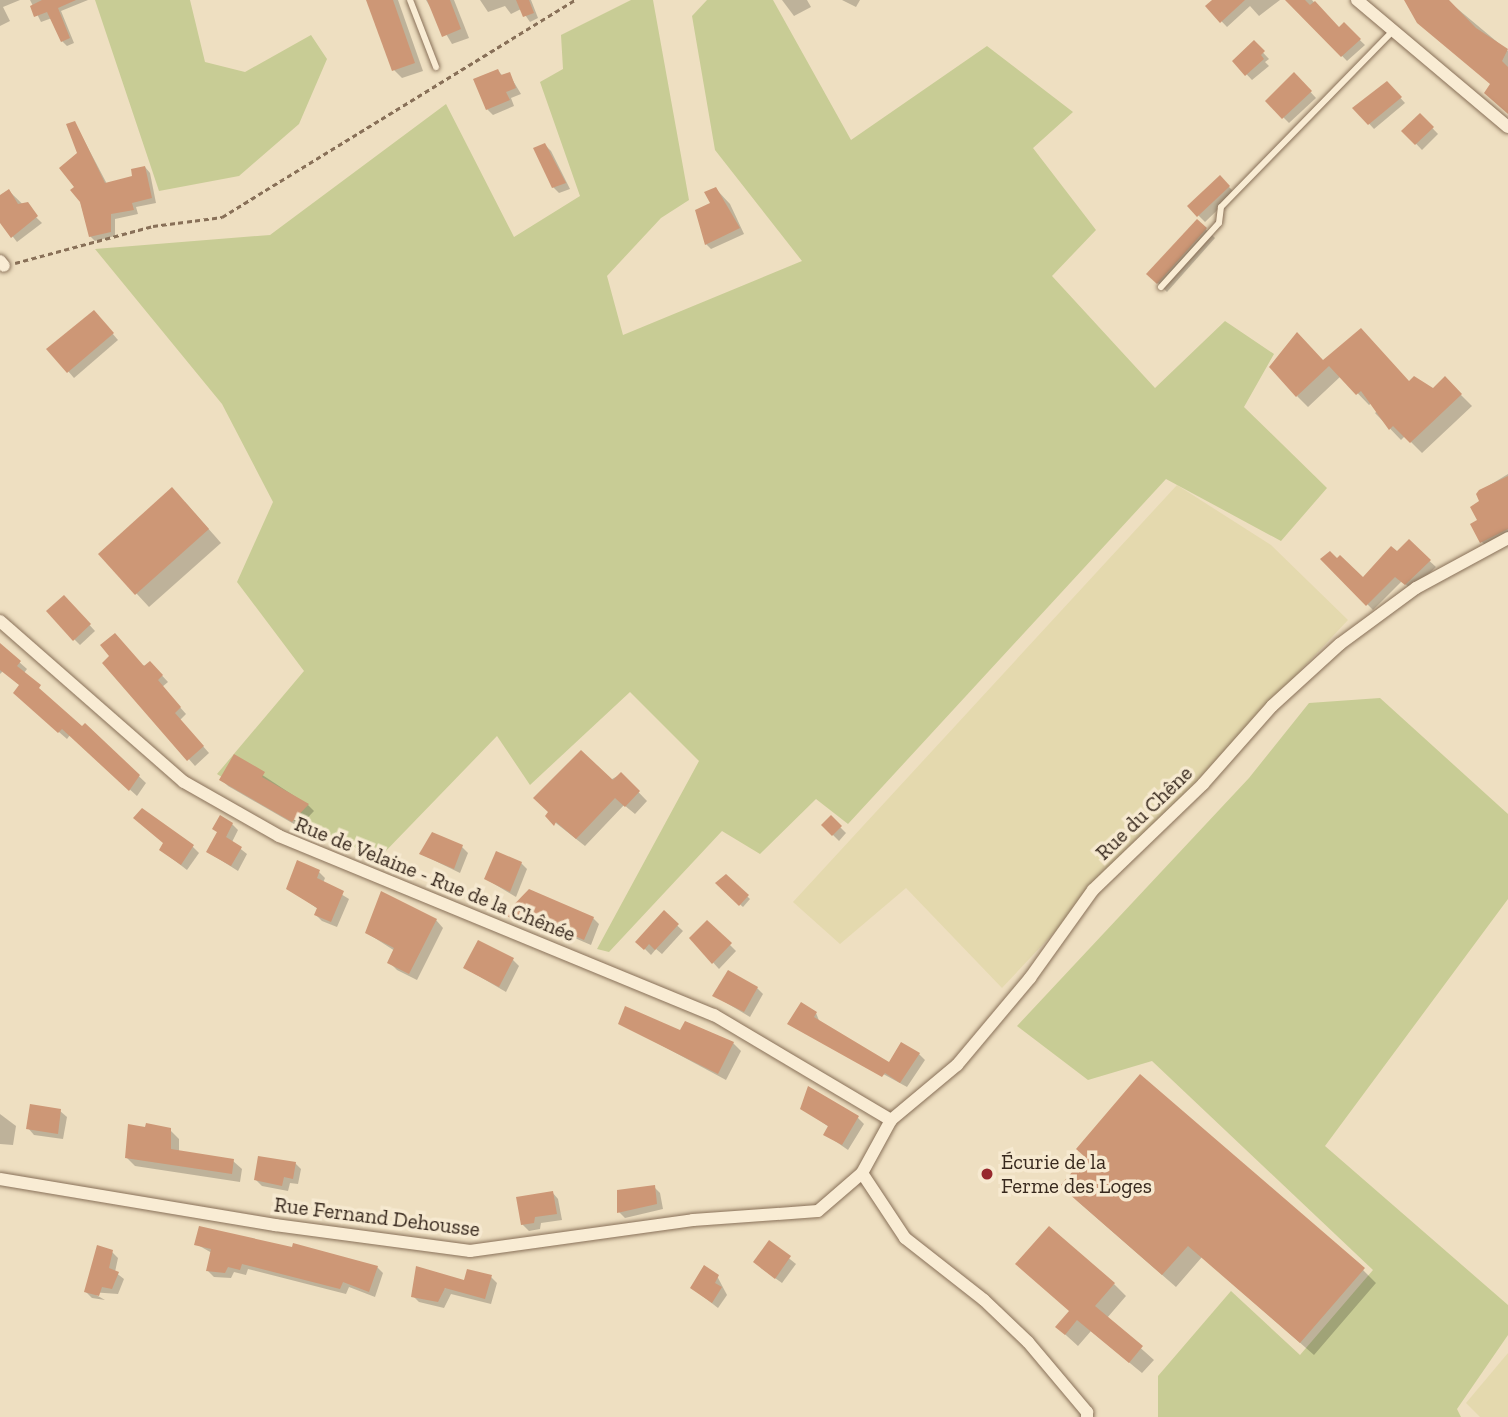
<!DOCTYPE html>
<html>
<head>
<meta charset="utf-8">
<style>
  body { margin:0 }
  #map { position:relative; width:1508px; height:1417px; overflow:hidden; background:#eedfc1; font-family:"Zilla Slab",serif }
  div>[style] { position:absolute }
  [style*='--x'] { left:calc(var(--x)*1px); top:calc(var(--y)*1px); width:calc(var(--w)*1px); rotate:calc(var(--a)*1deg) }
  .farmland>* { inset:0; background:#e4d9ae }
  .green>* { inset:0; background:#c8cc95 }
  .shadow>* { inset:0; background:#0003 }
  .building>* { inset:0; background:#cd9776 }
  .path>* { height:2.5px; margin-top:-1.25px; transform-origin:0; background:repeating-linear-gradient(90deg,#887058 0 5px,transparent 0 8.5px) }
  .roads { filter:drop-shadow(0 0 2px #887058) drop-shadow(0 0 2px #887058) }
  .lane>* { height:6px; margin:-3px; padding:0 3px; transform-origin:3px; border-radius:3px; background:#f9ecd4 }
  .street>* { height:12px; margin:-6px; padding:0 6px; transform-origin:6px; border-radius:6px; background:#f9ecd4 }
  .dots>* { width:19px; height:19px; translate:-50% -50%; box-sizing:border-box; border:4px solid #f6e9d0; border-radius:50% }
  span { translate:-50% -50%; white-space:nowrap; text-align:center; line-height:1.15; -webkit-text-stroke:7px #f6e9d0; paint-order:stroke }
  .street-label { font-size:21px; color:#37281d }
  .poi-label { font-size:21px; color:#37281d }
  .left { translate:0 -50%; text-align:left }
</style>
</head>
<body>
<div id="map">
  <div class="farmland">
    <div style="clip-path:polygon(1177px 485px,1271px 545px,1348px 620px,1002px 988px,906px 888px,840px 944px,793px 902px)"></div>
    <div style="clip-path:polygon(1508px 1353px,1508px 1417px,1480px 1417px,1466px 1403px)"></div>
  </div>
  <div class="green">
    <div style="clip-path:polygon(95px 0,190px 0,205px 62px,245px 72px,311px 35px,327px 59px,299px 124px,239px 176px,159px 191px)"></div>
    <div style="clip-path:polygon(631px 0,653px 0,689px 200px,661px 218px,607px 276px,623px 335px,802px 261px,715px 150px,692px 16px,707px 0,773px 0,851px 140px,987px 46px,1073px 112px,1033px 148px,1096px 230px,1052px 276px,1155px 388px,1225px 321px,1274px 354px,1244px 407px,1327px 488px,1281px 541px,1166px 479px,848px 824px,816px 799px,760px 854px,722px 831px,609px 952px,597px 949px,699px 761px,630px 692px,530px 785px,497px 736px,379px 858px,288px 818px,217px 774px,304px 671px,237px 582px,273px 502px,222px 404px,95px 249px,270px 235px,446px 104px,514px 237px,580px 196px,540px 82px,563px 69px,561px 35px)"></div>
    <div style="clip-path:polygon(1380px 698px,1508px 814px,1508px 899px,1325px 1146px,1508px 1305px,1508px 1335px,1457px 1409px,1461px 1417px,1158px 1417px,1158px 1376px,1231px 1291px,1300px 1355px,1373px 1270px,1152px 1061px,1088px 1080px,1017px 1026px,1249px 778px,1309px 703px)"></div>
  </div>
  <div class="shadow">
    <div style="clip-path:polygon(0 0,20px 0,3px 7px,10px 21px,0 26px)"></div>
    <div style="clip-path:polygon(30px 0,88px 0,61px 11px,74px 43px,67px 46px,62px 41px,52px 18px,41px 22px)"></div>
    <div style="clip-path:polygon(369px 0,398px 0,423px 71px,402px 78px,394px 70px)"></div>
    <div style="clip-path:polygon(426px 0,454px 0,469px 38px,452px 44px)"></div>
    <div style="clip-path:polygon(480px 0,531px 0,538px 18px,530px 22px,521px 9px,511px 14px,505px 6px,488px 12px)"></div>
    <div style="clip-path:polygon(782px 0,807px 0,811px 7px,794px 16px)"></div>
    <div style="clip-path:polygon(842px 0,860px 0,856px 7px)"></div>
    <div style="clip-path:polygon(1214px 0,1280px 0,1259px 16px,1250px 6px,1227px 27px,1207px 6px)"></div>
    <div style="clip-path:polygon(1288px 0,1312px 0,1339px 30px,1344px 25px,1365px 45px,1347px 61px)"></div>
    <div style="clip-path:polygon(1405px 0,1447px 0,1508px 51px,1508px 113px,1492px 85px)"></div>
    <div style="clip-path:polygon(1254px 43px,1269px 59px,1265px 62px,1269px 66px,1252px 80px,1234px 61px)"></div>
    <div style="clip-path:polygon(498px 71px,503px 76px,509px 74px,521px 94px,511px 98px,514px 106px,493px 115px,487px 109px)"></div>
    <div style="clip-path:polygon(1294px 74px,1316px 98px,1289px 123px,1267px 101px)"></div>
    <div style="clip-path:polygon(1387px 83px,1405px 103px,1374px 129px,1355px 108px)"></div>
    <div style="clip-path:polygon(1420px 115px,1438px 134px,1422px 150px,1404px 131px)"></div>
    <div style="clip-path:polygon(75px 123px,107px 184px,134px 177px,145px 167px,150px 173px,156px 203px,136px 207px,138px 214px,115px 219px,115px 236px,95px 241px,90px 236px,76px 187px,79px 154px)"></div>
    <div style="clip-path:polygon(545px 145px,551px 151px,570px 189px,559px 193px,553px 187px)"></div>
    <div style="clip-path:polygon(1220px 178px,1235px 193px,1205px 222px,1190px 207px)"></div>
    <div style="clip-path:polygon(716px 189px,730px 204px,744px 234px,711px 249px,706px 244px)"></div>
    <div style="clip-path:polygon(9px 191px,42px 223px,17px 242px,0 220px,0 198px)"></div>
    <div style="clip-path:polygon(1197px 221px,1215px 238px,1167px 292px,1149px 274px)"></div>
    <div style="clip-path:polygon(99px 318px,118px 340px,74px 378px,49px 349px)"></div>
    <div style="clip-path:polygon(1324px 362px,1433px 390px,1445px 379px,1472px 406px,1422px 453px,1405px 436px,1401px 440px,1375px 413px,1380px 409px,1373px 402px,1369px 405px,1341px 376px,1308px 407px,1297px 396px)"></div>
    <div style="clip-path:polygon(1508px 474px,1508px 541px,1490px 550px,1482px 542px,1480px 491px)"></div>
    <div style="clip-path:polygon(185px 502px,221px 543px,149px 607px,100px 554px)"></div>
    <div style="clip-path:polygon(1409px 542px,1436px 567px,1412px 590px,1402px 581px,1373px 610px,1323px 559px,1363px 579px)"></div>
    <div style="clip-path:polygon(64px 597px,95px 631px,80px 645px,74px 639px)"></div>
    <div style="clip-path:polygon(0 645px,27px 669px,24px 673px,45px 696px,83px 728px,85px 725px,146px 783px,137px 796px,70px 735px,67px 739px,22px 700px,21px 686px,3px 671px,0 674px)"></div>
    <div style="clip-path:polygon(112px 656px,156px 669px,168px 682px,162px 687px,186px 714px,180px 720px,209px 753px,195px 766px,104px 663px)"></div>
    <div style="clip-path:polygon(235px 757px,308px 805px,314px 811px,299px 827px,228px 786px,222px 780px)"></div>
    <div style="clip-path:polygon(621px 774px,647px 801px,635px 814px,624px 805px,585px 846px,547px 816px)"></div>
    <div style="clip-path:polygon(831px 818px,846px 833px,839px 841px,823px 825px)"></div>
    <div style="clip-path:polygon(232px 824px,238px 830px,232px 842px,247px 854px,238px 871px,208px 852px)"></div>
    <div style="clip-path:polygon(165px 844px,193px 847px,199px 853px,187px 870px,161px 850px)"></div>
    <div style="clip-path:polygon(462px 847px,468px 853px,460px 873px,421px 854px)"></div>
    <div style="clip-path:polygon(521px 863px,527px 869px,516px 897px,486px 879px)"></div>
    <div style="clip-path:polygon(319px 872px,325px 878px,323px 883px,349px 899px,337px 927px,322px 921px,316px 915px,318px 909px,288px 888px)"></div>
    <div style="clip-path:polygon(726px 876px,750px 899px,743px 907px,717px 884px)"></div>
    <div style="clip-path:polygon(664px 913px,683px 931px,662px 954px,656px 949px,651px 955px,638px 942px)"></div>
    <div style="clip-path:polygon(507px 915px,593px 918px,599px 924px,591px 945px,549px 927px,546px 934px)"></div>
    <div style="clip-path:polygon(436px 920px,443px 928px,417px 980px,397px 970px,389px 962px,395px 951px,367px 933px)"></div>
    <div style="clip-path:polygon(707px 922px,736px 951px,719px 969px,691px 938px)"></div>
    <div style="clip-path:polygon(513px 960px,519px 966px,506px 992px,465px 968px)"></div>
    <div style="clip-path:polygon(757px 988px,763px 994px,750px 1017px,715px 996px)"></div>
    <div style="clip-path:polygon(816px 1013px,820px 1023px,890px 1065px,919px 1054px,925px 1060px,907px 1087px,790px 1023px)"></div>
    <div style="clip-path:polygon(620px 1023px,733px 1043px,741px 1051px,726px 1080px)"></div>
    <div style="clip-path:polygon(802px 1108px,858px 1118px,864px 1124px,848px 1150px,825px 1134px,829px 1127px)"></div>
    <div style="clip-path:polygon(60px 1111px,67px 1117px,63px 1139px,34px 1135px,28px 1128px)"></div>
    <div style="clip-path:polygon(0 1114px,16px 1126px,13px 1145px,0 1144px)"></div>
    <div style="clip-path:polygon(170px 1130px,179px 1139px,179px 1152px,233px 1161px,242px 1169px,240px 1182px,135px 1166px,127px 1158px)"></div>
    <div style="clip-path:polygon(295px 1163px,301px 1169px,298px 1184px,290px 1183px,288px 1191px,262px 1186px,256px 1180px)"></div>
    <div style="clip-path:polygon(654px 1187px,660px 1193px,663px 1209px,625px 1218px,619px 1212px)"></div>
    <div style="clip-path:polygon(552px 1192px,558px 1199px,562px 1220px,541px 1223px,540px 1229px,529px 1231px,522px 1224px)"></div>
    <div style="clip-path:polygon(1075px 1199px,1363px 1270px,1376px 1283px,1314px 1355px,1202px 1257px,1176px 1287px)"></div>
    <div style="clip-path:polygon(770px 1243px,796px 1264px,782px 1283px,761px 1268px)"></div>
    <div style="clip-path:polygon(196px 1244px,377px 1267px,383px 1273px,375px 1297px,349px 1287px,346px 1294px,248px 1269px,246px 1275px,234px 1272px,231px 1278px,214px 1277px,208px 1271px,212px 1253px)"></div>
    <div style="clip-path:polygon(112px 1252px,118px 1258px,115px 1272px,124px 1279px,118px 1294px,91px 1292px,105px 1300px,92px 1298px,86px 1292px)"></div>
    <div style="clip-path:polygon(717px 1276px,727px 1295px,718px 1308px,692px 1288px)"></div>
    <div style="clip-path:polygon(491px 1277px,497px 1283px,491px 1304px,451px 1294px,444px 1308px,419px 1302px,413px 1296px)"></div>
    <div style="clip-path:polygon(1114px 1284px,1126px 1296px,1107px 1318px,1154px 1360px,1142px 1373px,1091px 1331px,1078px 1346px,1057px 1327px)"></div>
  </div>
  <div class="building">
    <div style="clip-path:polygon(42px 0,76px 0,58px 8px,70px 38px,61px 42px,47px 12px,34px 17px,30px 6px)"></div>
    <div style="clip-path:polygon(366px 0,393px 0,415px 63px,392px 71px)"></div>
    <div style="clip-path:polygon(427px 0,450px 0,461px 29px,442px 37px)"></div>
    <div style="clip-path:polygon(516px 0,529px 0,534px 13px,523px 17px)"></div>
    <div style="clip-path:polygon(1212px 0,1245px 0,1220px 23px,1205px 6px)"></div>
    <div style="clip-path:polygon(1285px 0,1305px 0,1310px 5px,1315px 1px,1339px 27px,1344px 22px,1361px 39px,1341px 57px)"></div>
    <div style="clip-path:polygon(1404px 0,1449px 0,1476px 28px,1508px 49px,1502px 61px,1508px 67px,1508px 114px,1484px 93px,1490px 84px,1417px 23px)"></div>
    <div style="clip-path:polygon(1254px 40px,1265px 51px,1261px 55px,1264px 59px,1245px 76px,1232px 61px)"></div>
    <div style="clip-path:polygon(498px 69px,501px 75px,510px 72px,516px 88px,506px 92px,510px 100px,486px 110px,473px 79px)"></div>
    <div style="clip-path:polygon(1294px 72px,1312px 91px,1282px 119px,1265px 101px)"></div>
    <div style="clip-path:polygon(1387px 81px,1402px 97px,1368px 125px,1352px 108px)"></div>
    <div style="clip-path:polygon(1420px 113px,1434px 127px,1415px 145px,1401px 131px)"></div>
    <div style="clip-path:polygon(75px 121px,105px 183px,132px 176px,131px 169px,145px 166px,152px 198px,132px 203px,134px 210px,111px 214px,111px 232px,89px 237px,80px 202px,70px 190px,74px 187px,59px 168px,77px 153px,66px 124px)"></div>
    <div style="clip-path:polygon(545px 143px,566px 183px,552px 188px,533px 148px)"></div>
    <div style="clip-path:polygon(1220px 175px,1230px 186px,1197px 217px,1187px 206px)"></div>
    <div style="clip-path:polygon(716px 187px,740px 228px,705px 245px,695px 210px,710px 203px,704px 192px)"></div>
    <div style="clip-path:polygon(9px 189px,18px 204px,28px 202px,38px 216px,11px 238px,0 223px,0 195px)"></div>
    <div style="clip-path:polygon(1197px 219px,1207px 228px,1157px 284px,1146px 274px)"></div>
    <div style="clip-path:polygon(94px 310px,114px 333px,67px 373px,46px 349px)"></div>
    <div style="clip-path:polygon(1361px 328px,1409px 381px,1414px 376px,1433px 388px,1445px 376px,1462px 394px,1410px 443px,1393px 426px,1389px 430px,1361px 391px,1356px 395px,1329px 366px,1296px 397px,1269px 367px,1297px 332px,1323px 360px)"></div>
    <div style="clip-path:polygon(1508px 476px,1508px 529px,1480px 543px,1470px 524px,1477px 520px,1470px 507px,1479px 501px,1476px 494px,1479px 490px)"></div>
    <div style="clip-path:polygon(172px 487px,209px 529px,135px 595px,98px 554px)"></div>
    <div style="clip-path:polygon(1409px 539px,1431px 560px,1405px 585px,1395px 577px,1366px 606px,1320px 559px,1330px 551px,1337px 558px,1340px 555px,1363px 577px,1391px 546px,1397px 551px)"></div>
    <div style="clip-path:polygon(64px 595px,91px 624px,73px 641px,46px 611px)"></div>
    <div style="clip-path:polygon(115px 633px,144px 666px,150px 661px,163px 675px,158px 680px,181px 707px,175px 713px,204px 746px,187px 761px,102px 663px,109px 656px,100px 645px)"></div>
    <div style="clip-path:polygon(0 643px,21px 661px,17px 666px,41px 685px,39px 688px,82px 726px,85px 723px,140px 775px,129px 791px,62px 729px,58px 733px,13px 693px,19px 685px,0 670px)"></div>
    <div style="clip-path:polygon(581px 750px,613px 780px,621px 772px,640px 791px,625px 807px,615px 798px,576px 839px,556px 822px,554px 826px,545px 816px,548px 812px,533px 798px)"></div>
    <div style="clip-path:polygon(234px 754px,265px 772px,262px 777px,309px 804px,292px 822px,219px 780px)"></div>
    <div style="clip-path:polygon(142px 808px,194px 845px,181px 865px,159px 850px,163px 843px,133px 818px)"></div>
    <div style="clip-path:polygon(220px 815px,233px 823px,226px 837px,242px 847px,231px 866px,206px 852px,217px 832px,225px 837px,212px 829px)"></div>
    <div style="clip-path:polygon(831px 815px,842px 826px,832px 836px,821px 825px)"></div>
    <div style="clip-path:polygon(432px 832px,463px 845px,454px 869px,419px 854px)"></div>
    <div style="clip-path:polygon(496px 851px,522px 862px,510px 892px,484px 879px)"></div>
    <div style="clip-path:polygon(297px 860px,320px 870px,317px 878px,344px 891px,331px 922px,314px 915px,317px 908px,286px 889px)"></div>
    <div style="clip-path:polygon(726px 874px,749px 895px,739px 906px,715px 883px)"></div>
    <div style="clip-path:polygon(529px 889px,594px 917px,584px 940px,543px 922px,540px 930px,504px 915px)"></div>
    <div style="clip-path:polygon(381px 891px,437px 919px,409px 974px,387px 963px,394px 948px,365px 933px)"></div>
    <div style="clip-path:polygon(664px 910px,679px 924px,655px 950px,649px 944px,644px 950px,635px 942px)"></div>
    <div style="clip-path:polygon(707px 920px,732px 943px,712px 964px,689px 938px)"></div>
    <div style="clip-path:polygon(478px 940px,514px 958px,499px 987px,463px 968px)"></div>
    <div style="clip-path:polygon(728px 970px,758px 987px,744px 1012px,712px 996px)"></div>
    <div style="clip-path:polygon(801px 1002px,817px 1012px,814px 1017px,889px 1062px,901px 1042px,920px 1053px,900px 1083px,885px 1073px,882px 1077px,787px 1024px)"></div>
    <div style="clip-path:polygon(625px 1006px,680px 1030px,685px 1021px,734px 1042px,718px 1074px,618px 1024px)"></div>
    <div style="clip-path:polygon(1140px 1074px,1365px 1268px,1300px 1343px,1188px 1246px,1162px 1275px,1060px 1186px,1085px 1157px,1076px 1149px)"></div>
    <div style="clip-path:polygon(808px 1086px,859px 1116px,842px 1145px,823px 1135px,828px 1126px,800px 1109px)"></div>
    <div style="clip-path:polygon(30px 1104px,61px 1109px,58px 1134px,26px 1129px)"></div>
    <div style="clip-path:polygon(146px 1123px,171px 1128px,171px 1149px,234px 1159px,232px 1174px,125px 1158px,128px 1124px,145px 1127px)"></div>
    <div style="clip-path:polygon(258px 1156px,296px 1162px,293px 1179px,284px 1177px,282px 1186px,254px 1180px)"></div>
    <div style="clip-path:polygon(655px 1185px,657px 1204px,617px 1213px,617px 1190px)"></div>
    <div style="clip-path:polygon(553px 1191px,557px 1214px,535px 1217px,534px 1223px,521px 1225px,516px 1197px)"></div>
    <div style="clip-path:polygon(199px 1226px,292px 1247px,293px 1243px,378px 1266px,369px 1292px,343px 1282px,340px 1289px,242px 1264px,240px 1270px,228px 1267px,225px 1273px,206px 1271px,211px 1249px,194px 1245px)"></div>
    <div style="clip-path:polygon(1049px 1226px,1115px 1283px,1095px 1306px,1143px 1346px,1129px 1363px,1077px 1320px,1065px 1335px,1055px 1327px,1069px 1311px,1015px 1264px)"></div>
    <div style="clip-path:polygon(769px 1240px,791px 1256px,775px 1279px,753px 1262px)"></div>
    <div style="clip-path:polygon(97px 1245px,113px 1250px,109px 1268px,119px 1272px,112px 1289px,102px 1287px,99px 1296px,84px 1292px)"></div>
    <div style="clip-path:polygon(704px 1265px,719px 1275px,715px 1283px,722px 1287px,712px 1303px,690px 1288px)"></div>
    <div style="clip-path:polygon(416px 1266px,464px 1280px,467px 1269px,492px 1275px,485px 1299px,445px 1288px,438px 1302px,411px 1297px)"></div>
  </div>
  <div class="path">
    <div style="--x:15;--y:263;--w:143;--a:-15"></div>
    <div style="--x:153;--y:226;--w:70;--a:-7.4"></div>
    <div style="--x:222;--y:217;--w:414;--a:-31.6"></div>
  </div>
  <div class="roads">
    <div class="lane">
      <div style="--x:410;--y:0;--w:72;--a:68.8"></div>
      <div style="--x:1161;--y:287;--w:86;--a:-47.8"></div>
      <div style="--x:1219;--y:223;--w:16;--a:-83"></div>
      <div style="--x:1221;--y:207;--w:243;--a:-45.7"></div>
    </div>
    <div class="street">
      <div style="--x:1357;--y:0;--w:197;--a:40.1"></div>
      <div style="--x:0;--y:261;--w:6;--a:51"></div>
      <div style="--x:0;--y:621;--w:244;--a:41.2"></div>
      <div style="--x:184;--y:782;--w:109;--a:29.6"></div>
      <div style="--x:279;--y:836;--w:470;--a:22.4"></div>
      <div style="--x:714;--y:1015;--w:206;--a:30.7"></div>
      <div style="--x:862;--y:1173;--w:78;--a:56.5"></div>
      <div style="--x:905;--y:1238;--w:100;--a:38.1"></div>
      <div style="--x:984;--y:1300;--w:61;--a:43.7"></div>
      <div style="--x:1028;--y:1342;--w:92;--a:49.9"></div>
      <div style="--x:1087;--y:1412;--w:5;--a:90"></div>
      <div style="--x:0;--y:1179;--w:279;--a:9.5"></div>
      <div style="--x:275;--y:1225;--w:197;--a:7.6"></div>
      <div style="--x:470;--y:1251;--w:225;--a:-7.9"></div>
      <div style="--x:693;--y:1220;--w:125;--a:-4.1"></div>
      <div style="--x:818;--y:1211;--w:58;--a:-40.8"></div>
      <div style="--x:862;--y:1173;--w:60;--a:-61.3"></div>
      <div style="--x:891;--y:1120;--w:86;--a:-39.8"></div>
      <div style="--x:957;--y:1065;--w:114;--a:-50"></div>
      <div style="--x:1030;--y:978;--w:108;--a:-54.4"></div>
      <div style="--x:1093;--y:890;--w:153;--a:-43.9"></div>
      <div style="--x:1203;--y:784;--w:104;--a:-48.5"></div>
      <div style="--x:1272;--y:706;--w:92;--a:-42.4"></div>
      <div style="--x:1340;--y:644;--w:94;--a:-36.4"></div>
      <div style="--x:1416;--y:588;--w:105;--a:-28.5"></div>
    </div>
  </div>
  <div class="dots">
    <div style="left:987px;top:1174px;background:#97282d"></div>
  </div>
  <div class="street-label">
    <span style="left:1144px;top:813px;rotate:-44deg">Rue du Chêne</span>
    <span style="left:435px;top:879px;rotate:22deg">Rue de Velaine - Rue de la Chênée</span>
    <span style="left:377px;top:1217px;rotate:7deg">Rue Fernand Dehousse</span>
  </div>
  <div class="poi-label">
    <span class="left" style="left:1001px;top:1174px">Écurie de la<br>Ferme des Loges</span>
  </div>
</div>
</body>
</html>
